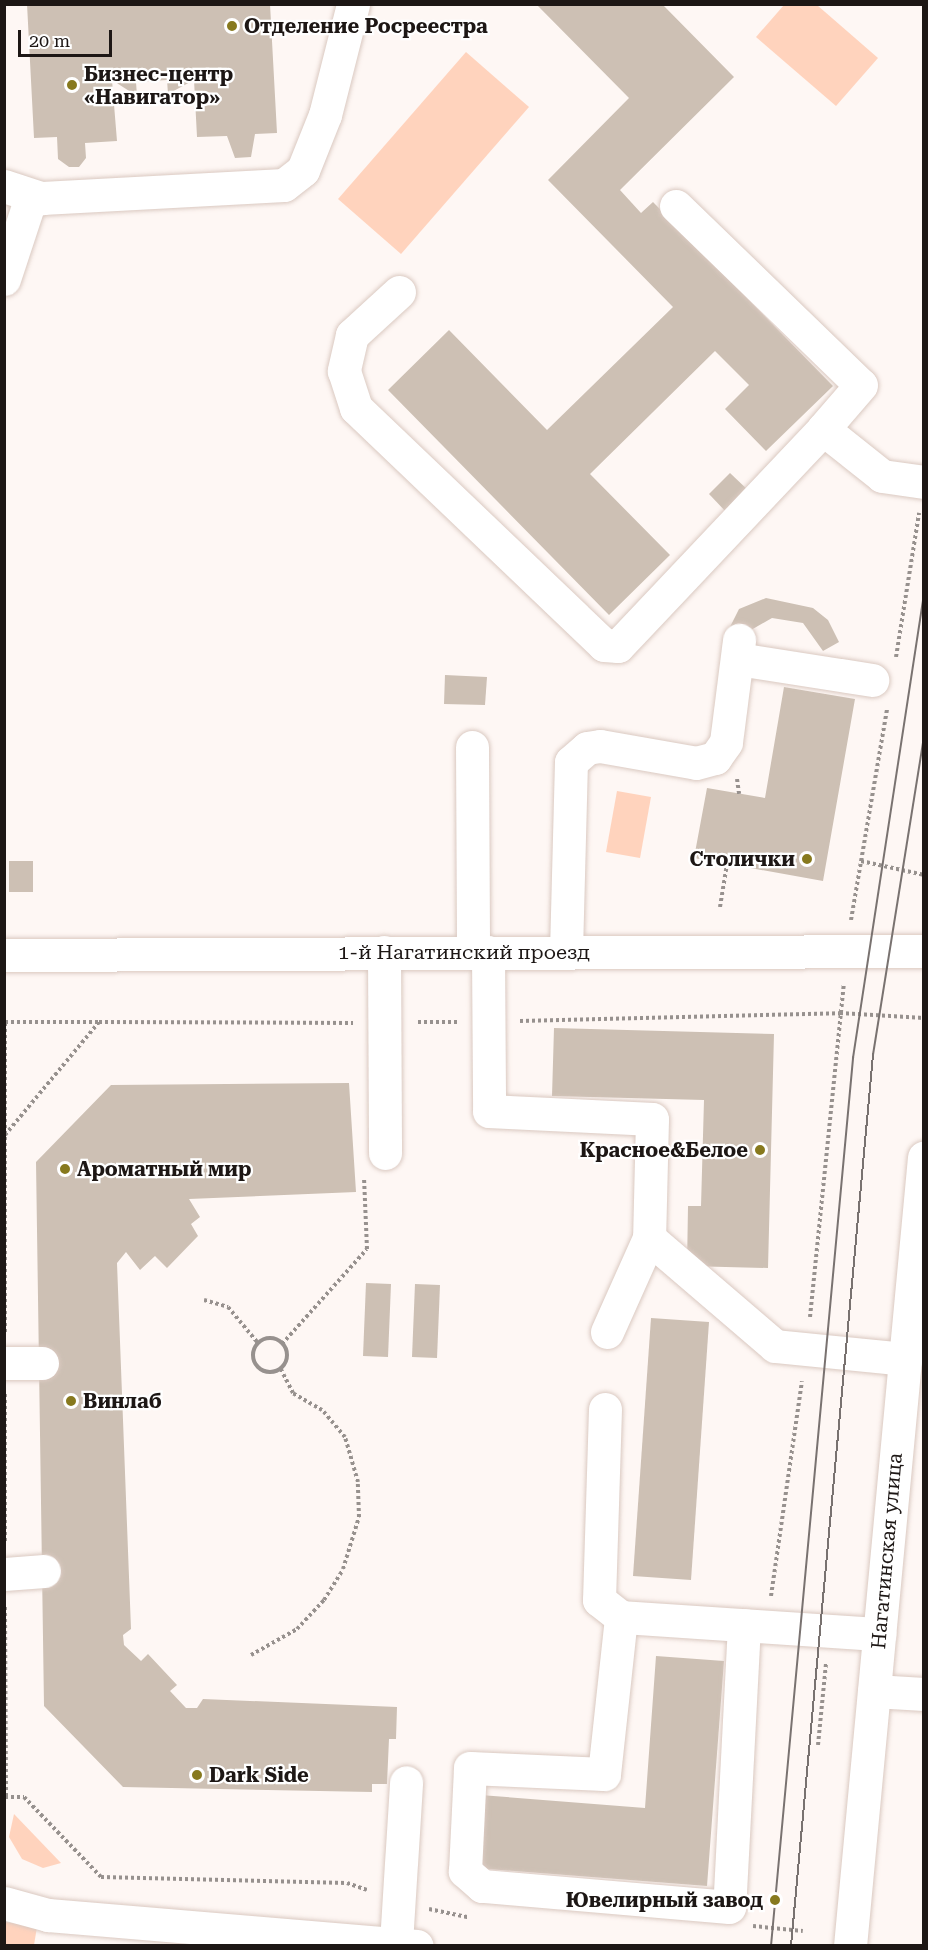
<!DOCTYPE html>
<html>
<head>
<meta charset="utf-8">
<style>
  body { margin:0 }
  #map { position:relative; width:928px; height:1950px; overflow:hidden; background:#fef7f4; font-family:"Roboto Serif",serif }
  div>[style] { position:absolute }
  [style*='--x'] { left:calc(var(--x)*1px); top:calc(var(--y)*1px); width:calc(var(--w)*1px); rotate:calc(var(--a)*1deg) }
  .green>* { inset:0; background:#ffd3bd }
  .building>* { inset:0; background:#cdc0b4 }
  .path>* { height:4px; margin-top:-2px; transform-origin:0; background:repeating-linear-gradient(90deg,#97918e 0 3px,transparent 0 6px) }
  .path>.ring { margin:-2px; padding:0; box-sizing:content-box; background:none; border:4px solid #97918e; border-radius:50% }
  .roads { filter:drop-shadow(0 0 2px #dac9c1) drop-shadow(0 0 2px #dac9c1) }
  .minor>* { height:33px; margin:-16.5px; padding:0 16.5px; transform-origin:16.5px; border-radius:16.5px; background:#fff }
  .tram>* { height:1.5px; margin:-0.75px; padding:0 0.75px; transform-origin:0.75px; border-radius:0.75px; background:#797270 }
  .dots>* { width:16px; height:16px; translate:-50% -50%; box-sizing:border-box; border:3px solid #fff; border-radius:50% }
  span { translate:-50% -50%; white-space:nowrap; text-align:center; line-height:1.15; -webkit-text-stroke:4.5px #fff; paint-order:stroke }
  .poi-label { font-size:20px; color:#1d1715; font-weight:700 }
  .left { translate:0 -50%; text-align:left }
  .right { translate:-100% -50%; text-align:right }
  .street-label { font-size:20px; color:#1d1715 }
  .frame { position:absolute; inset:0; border:6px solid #1d1715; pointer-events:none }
  .scale { position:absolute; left:18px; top:30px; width:94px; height:27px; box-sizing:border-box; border:3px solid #1d1715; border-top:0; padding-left:8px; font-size:18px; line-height:21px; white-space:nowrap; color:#1d1715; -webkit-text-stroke:4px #fff; paint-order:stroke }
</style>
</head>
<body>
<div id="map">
  <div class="green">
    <div style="clip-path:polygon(784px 5px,817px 5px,878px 58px,836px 106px,756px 37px)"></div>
    <div style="clip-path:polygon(466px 52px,529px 107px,401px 254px,338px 199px)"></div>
    <div style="clip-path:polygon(617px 791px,651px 797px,640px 858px,606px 852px)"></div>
    <div style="clip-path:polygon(14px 1814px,61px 1863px,43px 1868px,22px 1859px,9px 1837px)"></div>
    <div style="clip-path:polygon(5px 1922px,37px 1927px,34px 1945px,5px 1946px)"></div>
  </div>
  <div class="building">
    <div style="clip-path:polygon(27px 4px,270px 4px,277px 133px,255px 134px,251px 157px,235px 158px,227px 136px,197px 137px,194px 80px,168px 94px,167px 80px,136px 82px,137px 96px,112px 80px,117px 141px,85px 143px,86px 158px,79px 167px,69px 167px,58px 159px,57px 137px,34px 138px)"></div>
    <div style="clip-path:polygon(536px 4px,662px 4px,734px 77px,620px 190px,641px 213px,653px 202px,833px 386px,766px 451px,725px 409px,749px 385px,715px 351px,590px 474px,670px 555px,609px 615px,388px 390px,449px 330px,547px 430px,673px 307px,548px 180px,629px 98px)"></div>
    <div style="clip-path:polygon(730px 473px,750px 492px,728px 514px,709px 494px)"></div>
    <div style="clip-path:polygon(766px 598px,813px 608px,828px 620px,839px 642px,823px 651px,803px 623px,772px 618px,751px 630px,729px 629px,739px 609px)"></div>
    <div style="clip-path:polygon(445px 675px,487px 677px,485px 705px,444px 704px)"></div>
    <div style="clip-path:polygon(784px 687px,855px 699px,823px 881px,694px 858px,707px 788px,765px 798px)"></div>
    <div style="clip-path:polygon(9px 861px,33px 861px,33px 892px,9px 892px)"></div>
    <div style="clip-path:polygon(554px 1028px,774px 1034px,768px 1268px,687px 1266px,688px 1206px,701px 1206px,704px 1100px,552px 1096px)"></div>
    <div style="clip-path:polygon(349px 1083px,356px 1192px,189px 1199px,200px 1217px,191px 1224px,198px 1236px,167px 1268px,155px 1256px,140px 1270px,126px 1252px,117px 1263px,131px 1629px,123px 1635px,124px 1645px,141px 1661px,148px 1654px,177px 1685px,170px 1691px,186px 1708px,197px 1708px,203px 1699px,397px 1707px,396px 1739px,389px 1739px,387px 1784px,372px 1784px,372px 1792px,123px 1787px,44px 1706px,36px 1162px,111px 1085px)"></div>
    <div style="clip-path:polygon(366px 1283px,391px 1284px,388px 1357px,363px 1356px)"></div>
    <div style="clip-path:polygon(415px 1284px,440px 1285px,437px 1358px,412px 1357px)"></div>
    <div style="clip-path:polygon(651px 1318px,709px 1322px,691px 1580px,633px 1576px)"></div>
    <div style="clip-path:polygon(656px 1656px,724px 1661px,707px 1886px,475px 1868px,480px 1795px,645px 1808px)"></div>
  </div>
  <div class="path">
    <div style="--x:896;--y:657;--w:146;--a:-80.9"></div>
    <div style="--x:737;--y:779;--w:15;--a:82"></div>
    <div style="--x:861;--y:861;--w:65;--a:12.5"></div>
    <div style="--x:720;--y:907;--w:44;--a:-80.8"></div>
    <div style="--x:851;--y:920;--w:214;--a:-80.3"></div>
    <div style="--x:520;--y:1021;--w:320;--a:-1.4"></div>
    <div style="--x:840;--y:1013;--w:84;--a:3.4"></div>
    <div style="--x:418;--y:1022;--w:40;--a:0"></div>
    <div style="--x:5;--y:1134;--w:112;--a:-90"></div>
    <div style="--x:5;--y:1022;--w:94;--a:0"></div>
    <div style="--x:204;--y:1300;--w:25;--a:16"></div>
    <div style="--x:228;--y:1307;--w:47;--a:50.2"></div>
    <div style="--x:810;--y:1317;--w:335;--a:-84.2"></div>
    <div style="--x:5;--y:1332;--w:197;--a:-90"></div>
    <div style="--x:5;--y:1135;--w:147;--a:-50.2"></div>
    <div style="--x:99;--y:1022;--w:254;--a:0.2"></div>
    <div class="ring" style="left:253px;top:1338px;width:30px;height:30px"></div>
    <div style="--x:282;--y:1344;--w:127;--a:-48.2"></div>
    <div style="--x:367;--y:1249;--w:72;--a:-92.4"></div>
    <div style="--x:5;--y:1394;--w:148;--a:90"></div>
    <div style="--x:771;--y:1596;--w:217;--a:-81.8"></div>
    <div style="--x:5;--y:1607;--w:190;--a:89.7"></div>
    <div style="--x:251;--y:1655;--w:53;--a:-29.5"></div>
    <div style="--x:297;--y:1629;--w:40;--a:-47"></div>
    <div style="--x:324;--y:1600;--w:36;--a:-58"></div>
    <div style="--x:343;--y:1569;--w:54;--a:-72.9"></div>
    <div style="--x:359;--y:1517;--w:35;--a:-92"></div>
    <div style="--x:358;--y:1482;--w:47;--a:-106.1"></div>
    <div style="--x:345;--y:1437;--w:35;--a:-130"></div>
    <div style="--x:322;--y:1410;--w:34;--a:-150"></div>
    <div style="--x:293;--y:1393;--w:28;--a:-117"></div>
    <div style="--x:818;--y:1745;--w:82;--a:-84.4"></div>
    <div style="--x:5;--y:1797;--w:19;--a:0"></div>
    <div style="--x:24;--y:1797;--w:111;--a:46.1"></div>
    <div style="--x:101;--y:1877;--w:246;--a:1.4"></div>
    <div style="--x:347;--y:1883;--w:21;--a:19"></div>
    <div style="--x:429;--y:1909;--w:40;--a:12"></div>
    <div style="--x:753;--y:1926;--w:50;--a:5.7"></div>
  </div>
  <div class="roads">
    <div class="minor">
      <div style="--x:4;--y:186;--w:40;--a:18"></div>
      <div style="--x:42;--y:198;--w:242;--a:-3.1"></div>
      <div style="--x:284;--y:185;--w:24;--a:-38"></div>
      <div style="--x:303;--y:170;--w:59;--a:-68.2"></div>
      <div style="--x:325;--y:115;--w:114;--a:-75.8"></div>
      <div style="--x:676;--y:206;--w:257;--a:44.1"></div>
      <div style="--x:861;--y:385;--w:58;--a:130.8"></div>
      <div style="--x:4;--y:279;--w:86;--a:-71.8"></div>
      <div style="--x:399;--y:292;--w:64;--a:137.5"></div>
      <div style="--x:352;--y:335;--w:37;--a:103"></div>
      <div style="--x:344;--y:371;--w:39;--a:72"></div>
      <div style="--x:356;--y:408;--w:343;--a:43.7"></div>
      <div style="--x:604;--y:645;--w:14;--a:4"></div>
      <div style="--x:618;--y:646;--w:299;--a:-46.6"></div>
      <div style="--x:823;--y:429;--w:75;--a:38.5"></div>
      <div style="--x:882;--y:476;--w:42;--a:8.1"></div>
      <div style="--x:738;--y:659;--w:136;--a:8.9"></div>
      <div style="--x:472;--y:747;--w:205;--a:89.7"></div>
      <div style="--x:384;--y:952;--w:201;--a:89.7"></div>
      <div style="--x:488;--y:952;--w:159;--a:89.6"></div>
      <div style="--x:489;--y:1111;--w:163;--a:2.8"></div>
      <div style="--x:652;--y:1119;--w:119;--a:91.4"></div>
      <div style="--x:649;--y:1238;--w:103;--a:114.1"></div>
      <div style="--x:566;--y:952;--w:190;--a:-88.5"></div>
      <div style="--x:571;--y:762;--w:21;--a:-41"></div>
      <div style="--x:587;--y:748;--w:13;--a:-9"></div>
      <div style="--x:600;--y:746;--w:97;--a:10"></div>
      <div style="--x:696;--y:763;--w:20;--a:-15"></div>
      <div style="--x:715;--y:758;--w:19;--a:-55"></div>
      <div style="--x:726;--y:742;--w:103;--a:-82.7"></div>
      <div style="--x:4;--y:955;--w:920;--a:-0.25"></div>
      <div style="--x:649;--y:1238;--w:166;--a:40.6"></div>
      <div style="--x:775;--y:1346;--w:131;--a:5.7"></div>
      <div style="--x:4;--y:1363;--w:38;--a:0"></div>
      <div style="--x:605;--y:1409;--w:191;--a:91.8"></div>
      <div style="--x:599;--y:1600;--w:28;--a:38"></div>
      <div style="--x:4;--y:1574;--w:40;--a:-4.3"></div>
      <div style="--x:744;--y:1625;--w:282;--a:93"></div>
      <div style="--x:729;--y:1907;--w:248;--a:-175.1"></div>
      <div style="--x:482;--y:1886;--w:23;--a:-139"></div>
      <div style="--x:465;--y:1871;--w:103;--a:-87.2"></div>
      <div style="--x:470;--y:1768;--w:134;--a:2.6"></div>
      <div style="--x:604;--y:1774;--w:158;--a:-83.8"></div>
      <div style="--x:621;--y:1617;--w:259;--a:3.8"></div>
      <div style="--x:874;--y:1691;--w:50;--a:3.4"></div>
      <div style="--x:4;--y:1903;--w:46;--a:15.3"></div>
      <div style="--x:48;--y:1915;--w:370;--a:4.8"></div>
      <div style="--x:396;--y:1943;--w:161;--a:-86.4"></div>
      <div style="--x:850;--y:1946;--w:792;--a:-84.64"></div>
    </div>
  </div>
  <div class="tram">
    <div style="--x:771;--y:1946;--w:892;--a:-84.72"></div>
    <div style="--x:853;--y:1058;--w:468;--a:-81.3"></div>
    <div style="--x:791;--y:1946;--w:895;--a:-84.74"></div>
    <div style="--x:873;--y:1055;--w:323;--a:-80.9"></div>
  </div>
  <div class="dots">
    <div style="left:232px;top:26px;background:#87791e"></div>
    <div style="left:72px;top:85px;background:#87791e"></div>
    <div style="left:807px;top:859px;background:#87791e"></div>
    <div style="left:760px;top:1150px;background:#87791e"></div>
    <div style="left:65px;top:1169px;background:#87791e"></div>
    <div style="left:71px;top:1401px;background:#87791e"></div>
    <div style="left:197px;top:1775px;background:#87791e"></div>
    <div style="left:775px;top:1900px;background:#87791e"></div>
  </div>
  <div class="poi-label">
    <span class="left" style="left:244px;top:26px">Отделение Росреестра</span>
    <span class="left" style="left:84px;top:86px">Бизнес-центр<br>«Навигатор»</span>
    <span class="right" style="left:795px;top:859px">Столички</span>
    <span class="right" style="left:748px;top:1150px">Красное&amp;Белое</span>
    <span class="left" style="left:77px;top:1169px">Ароматный мир</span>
    <span class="left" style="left:83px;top:1401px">Винлаб</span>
    <span class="left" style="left:209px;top:1775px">Dark Side</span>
    <span class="right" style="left:763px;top:1900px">Ювелирный завод</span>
  </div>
  <div class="street-label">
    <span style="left:464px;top:952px">1-й Нагатинский проезд</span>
    <span style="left:887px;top:1551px;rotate:-85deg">Нагатинская улица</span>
  </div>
  <div class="frame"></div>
  <div class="scale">20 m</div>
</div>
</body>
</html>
